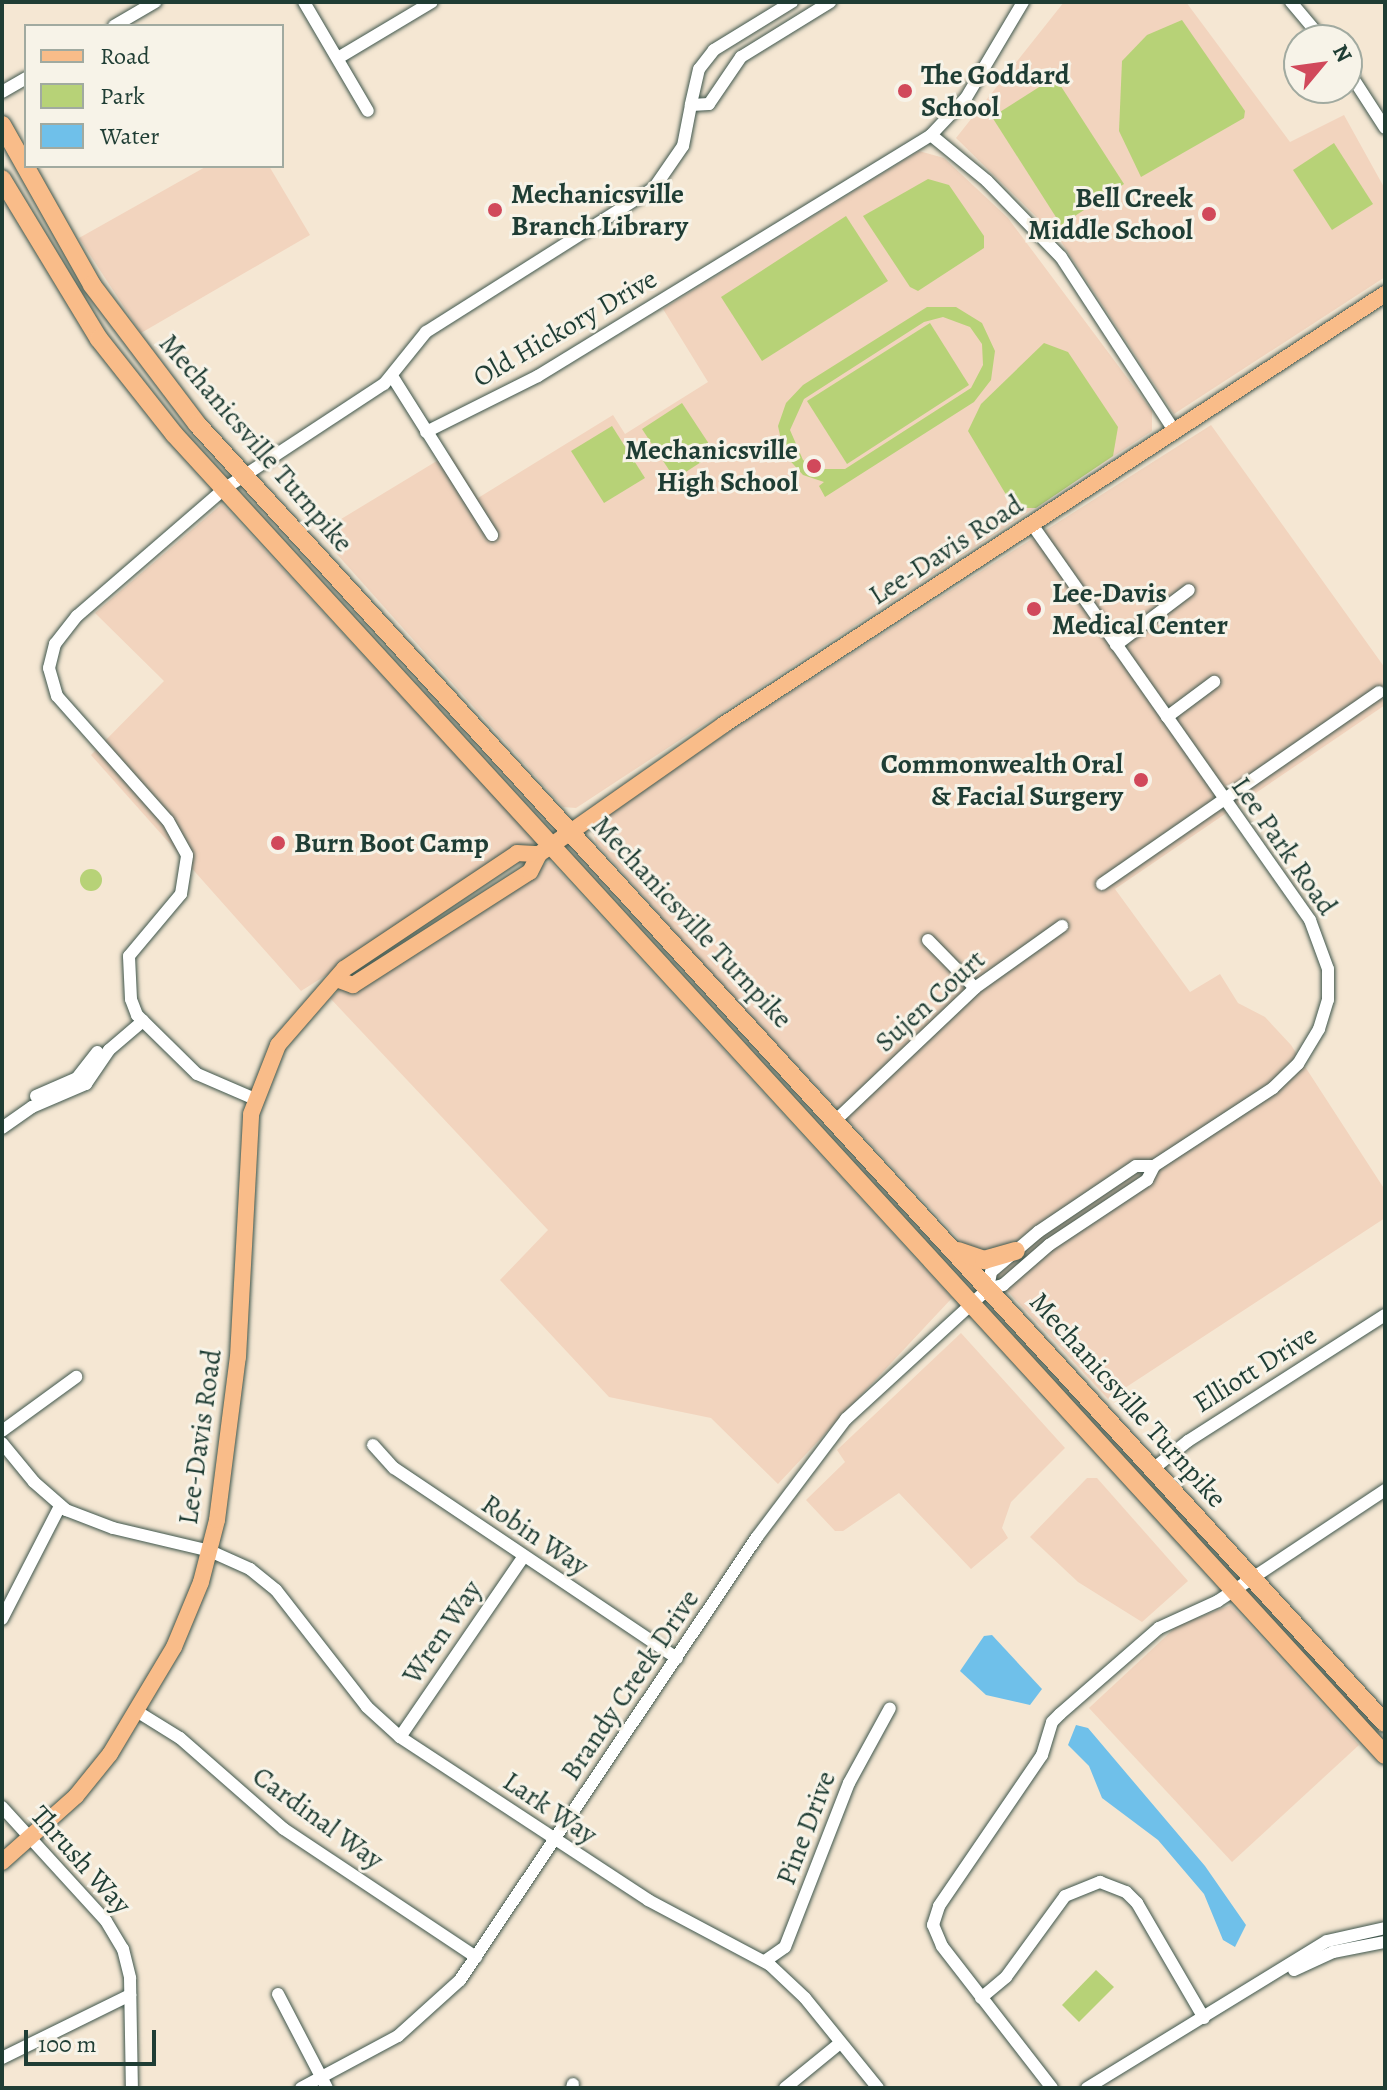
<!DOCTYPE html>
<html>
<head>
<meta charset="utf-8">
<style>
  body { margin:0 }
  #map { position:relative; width:1387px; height:2090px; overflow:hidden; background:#f5e7d3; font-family:Alegreya,serif }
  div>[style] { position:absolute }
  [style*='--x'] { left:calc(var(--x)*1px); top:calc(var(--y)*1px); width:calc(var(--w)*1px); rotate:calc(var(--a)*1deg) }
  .built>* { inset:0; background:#f2d4be }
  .green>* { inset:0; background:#b7d277 }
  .round { border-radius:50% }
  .water>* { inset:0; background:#6fc0ea }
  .roads { filter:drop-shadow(0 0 2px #3f564c) drop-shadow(0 0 2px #3f564c) }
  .minor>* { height:12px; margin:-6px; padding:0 6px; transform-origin:6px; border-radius:6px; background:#fff }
  .major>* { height:16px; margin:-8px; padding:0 8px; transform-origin:8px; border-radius:8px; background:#f9bc89 }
  .highway>* { height:18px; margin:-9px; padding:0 9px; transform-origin:9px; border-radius:9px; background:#f9bc89 }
  .dots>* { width:22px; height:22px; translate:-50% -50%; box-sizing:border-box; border:4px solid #f7f3e8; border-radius:50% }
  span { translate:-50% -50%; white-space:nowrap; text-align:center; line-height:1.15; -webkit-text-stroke:6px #f7f3e8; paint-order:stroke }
  .poi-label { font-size:28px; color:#1f3d34; font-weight:700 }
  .left { translate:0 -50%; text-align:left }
  .right { translate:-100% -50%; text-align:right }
  .street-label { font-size:28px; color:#1f3d34 }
  .frame { position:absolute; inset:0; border:4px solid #1f3d34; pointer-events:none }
  .legend { position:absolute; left:24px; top:24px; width:260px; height:144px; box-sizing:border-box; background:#f7f3e8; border:2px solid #a1aaa0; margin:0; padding:10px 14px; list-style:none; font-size:24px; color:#1f3d34 }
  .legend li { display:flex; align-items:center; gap:16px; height:40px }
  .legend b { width:40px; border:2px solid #a1aaa0 }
  .north { position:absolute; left:1283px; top:24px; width:80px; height:80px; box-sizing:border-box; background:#f7f3e8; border:2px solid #a1aaa0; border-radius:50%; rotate:61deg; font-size:22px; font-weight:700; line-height:32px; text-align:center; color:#1f3d34 }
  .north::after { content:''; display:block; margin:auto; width:28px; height:36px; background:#d1495b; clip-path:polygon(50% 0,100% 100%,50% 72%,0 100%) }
  .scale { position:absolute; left:24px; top:2030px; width:132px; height:36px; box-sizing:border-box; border:4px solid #1f3d34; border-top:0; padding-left:10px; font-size:24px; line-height:28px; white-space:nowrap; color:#1f3d34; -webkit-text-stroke:6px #f7f3e8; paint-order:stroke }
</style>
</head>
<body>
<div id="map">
  <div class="built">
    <div style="clip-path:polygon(1064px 2px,1186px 2px,1290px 142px,1344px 115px,1385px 189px,1385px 277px,1174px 414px,1060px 240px,956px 138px)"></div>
    <div style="clip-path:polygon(919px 151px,944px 158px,1008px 218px,1152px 411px,1152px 431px,576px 808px,563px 807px,318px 533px,450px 453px,478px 498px,613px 415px,625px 434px,708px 382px,663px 309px)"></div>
    <div style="clip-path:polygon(207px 166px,269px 166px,310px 235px,141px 333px,79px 238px)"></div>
    <div style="clip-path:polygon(1211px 425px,1385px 668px,1385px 705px,1115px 889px,1190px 992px,1220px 974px,1238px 1003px,1265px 1017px,1291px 1045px,1385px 1190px,1385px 1218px,1108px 1399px,712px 974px,596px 843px,593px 833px,598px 820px,730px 731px)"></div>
    <div style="clip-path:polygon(222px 504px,537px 842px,301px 991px,91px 755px,164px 681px,95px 613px)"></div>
    <div style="clip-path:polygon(550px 861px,952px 1298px,778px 1484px,711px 1418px,609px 1397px,500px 1280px,548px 1230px,330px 998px,364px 969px)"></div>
    <div style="clip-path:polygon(961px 1333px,1065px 1448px,1011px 1502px,1002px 1528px,1008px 1538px,971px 1569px,899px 1493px,843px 1531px,835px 1531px,806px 1500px,845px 1462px,837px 1450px)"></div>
    <div style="clip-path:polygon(1087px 1478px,1097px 1478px,1188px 1581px,1142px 1622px,1078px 1582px,1030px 1537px)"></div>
    <div style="clip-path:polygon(1231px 1605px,1359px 1745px,1232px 1862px,1089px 1708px,1177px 1626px)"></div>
  </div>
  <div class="green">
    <div style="clip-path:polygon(1182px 20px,1245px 111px,1244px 118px,1141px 177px,1119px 131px,1122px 61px,1147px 35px)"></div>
    <div style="clip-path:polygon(1055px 77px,1124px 184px,1061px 225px,992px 117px)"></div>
    <div style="clip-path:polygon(1334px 143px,1373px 204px,1332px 230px,1293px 170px)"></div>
    <div style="clip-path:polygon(928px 179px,949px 185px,984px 236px,984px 248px,918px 291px,910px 287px,863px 216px)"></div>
    <div style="clip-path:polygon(846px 216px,888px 281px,762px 361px,721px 297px)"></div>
    <div style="clip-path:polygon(evenodd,927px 307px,956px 307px,982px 323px,995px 351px,991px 380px,974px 402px,825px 497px,819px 486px,824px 482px,803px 475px,784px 454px,778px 426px,786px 403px,803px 385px,927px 307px,943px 317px,970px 327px,982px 344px,983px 365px,971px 388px,845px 469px,819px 469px,803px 460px,790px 430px,804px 399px,924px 322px,943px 317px)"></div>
    <div style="clip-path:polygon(930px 323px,969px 385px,847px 464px,807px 401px)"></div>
    <div style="clip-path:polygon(1044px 343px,1068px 352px,1118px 427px,1113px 456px,1036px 508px,1014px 508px,968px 431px,981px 404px)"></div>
    <div style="clip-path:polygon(682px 403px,715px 453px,675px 479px,642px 429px)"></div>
    <div style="clip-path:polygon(612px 426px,645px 478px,604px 503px,571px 451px)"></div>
    <div class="round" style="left:80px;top:869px;width:22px;height:22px"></div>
    <div style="clip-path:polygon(1096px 1970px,1114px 1987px,1079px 2022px,1062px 2005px)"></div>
  </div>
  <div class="water">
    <div style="clip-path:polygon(992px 1635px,1042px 1689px,1030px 1705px,986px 1695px,960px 1671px,984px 1636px)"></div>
    <div style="clip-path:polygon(1076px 1725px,1088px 1728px,1205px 1866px,1246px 1925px,1235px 1947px,1223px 1940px,1204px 1894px,1158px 1840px,1102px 1798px,1089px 1766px,1068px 1745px)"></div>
  </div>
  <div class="roads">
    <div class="minor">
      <div style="--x:304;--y:2;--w:126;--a:59.6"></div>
      <div style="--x:792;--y:2;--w:92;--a:148.4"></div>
      <div style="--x:714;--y:50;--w:24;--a:128"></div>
      <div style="--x:699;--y:69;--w:37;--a:103"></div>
      <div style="--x:691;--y:105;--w:18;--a:-3"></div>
      <div style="--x:709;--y:104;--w:57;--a:-55.8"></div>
      <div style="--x:741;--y:57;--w:105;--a:-31.7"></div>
      <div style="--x:1291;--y:2;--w:50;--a:49.9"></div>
      <div style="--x:114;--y:26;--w:48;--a:-30.3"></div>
      <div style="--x:338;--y:58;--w:109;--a:-30.8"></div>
      <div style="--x:1347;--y:69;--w:70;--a:57.2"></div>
      <div style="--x:2;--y:92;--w:28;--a:-30"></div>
      <div style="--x:931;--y:135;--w:72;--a:39.4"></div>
      <div style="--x:987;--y:181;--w:106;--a:45.8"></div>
      <div style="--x:1061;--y:257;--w:209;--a:56.9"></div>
      <div style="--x:392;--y:376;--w:188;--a:57.8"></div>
      <div style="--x:426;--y:432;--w:125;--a:-26.6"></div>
      <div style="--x:538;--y:376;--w:461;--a:-31.5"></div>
      <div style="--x:931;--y:135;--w:51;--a:-46.6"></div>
      <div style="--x:966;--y:98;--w:112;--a:-59.3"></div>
      <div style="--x:1116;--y:645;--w:91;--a:-37"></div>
      <div style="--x:1167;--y:717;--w:59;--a:-36.7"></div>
      <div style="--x:1102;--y:884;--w:337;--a:-34.7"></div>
      <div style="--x:928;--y:940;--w:67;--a:45.6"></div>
      <div style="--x:36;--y:1096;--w:45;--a:-23.7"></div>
      <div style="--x:77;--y:1078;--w:33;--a:-52"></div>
      <div style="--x:255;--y:1099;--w:63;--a:-156.7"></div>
      <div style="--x:197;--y:1074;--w:84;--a:-135.5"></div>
      <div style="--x:137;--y:1015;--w:17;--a:-111"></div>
      <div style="--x:131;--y:999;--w:43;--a:-92.7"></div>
      <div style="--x:129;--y:956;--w:81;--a:-50"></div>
      <div style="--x:181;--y:894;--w:39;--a:-81"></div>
      <div style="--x:187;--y:855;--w:39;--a:-119"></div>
      <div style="--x:168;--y:821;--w:167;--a:-131.6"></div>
      <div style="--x:57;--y:696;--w:29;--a:-106"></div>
      <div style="--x:49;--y:668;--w:25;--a:-76"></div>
      <div style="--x:55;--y:644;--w:36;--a:-52"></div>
      <div style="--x:77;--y:616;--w:194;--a:-40.8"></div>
      <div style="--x:224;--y:489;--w:191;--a:-33.3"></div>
      <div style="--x:384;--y:384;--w:67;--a:-51.1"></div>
      <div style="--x:426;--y:332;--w:270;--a:-32.3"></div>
      <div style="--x:654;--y:188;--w:51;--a:-55.4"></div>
      <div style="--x:683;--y:146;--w:42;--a:-79"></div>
      <div style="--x:836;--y:1120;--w:192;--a:-43.5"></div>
      <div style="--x:975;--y:988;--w:107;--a:-35.5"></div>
      <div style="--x:2;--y:1128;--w:37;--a:-35"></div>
      <div style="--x:32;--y:1107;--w:59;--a:-23.1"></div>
      <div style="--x:86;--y:1084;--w:41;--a:-55.9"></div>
      <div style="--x:109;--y:1050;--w:45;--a:-40.5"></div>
      <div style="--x:988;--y:1289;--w:17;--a:-80"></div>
      <div style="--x:991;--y:1272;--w:62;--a:-40.4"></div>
      <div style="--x:1038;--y:1232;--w:118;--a:-34"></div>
      <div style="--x:1136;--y:1166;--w:18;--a:0"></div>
      <div style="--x:2;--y:1431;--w:92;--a:-36.1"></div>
      <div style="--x:2;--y:1443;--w:50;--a:50.6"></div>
      <div style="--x:34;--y:1482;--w:43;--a:41.2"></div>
      <div style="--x:66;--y:1510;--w:50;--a:21"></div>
      <div style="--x:113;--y:1528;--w:100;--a:13.3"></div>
      <div style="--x:210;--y:1551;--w:44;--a:24.2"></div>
      <div style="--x:250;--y:1569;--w:33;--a:39"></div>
      <div style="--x:276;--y:1590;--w:148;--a:52.1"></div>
      <div style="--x:367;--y:1707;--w:45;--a:42.3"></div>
      <div style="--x:400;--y:1737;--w:297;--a:33.3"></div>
      <div style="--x:648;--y:1900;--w:138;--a:28"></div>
      <div style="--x:770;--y:1965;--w:48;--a:43.3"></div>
      <div style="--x:805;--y:1998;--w:116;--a:51"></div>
      <div style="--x:373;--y:1445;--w:31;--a:48"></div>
      <div style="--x:394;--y:1468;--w:341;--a:33.9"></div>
      <div style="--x:1153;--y:1469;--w:45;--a:-38.7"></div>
      <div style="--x:1188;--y:1441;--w:234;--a:-32.6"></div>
      <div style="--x:2;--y:1619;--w:127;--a:-62.8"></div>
      <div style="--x:138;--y:1712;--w:49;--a:31.8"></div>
      <div style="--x:180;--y:1738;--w:138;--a:41.2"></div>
      <div style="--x:284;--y:1829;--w:231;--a:33.7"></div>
      <div style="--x:400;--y:1737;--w:219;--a:-55.6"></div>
      <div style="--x:2;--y:1807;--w:154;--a:47.6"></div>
      <div style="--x:106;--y:1921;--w:33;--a:59"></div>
      <div style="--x:123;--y:1949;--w:30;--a:76"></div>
      <div style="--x:130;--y:1978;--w:110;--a:89"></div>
      <div style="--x:765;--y:1961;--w:24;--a:-35"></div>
      <div style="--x:785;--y:1947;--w:176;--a:-68.7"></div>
      <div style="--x:849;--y:1783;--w:85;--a:-61.3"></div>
      <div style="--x:1294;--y:1970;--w:43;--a:-24.8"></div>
      <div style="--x:1333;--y:1952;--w:53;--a:-10.9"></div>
      <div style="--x:278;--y:1994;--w:106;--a:62.5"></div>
      <div style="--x:981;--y:1998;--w:33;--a:-40"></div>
      <div style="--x:1006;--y:1977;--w:100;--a:-53.9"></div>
      <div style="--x:1065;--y:1896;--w:38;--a:-22"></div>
      <div style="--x:1100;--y:1882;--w:28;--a:21"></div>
      <div style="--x:1126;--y:1892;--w:16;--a:45"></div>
      <div style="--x:1137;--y:1903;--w:133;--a:59.8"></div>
      <div style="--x:2;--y:2058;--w:143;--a:-26.2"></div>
      <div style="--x:301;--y:2088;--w:110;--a:-28.2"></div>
      <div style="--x:398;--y:2036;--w:84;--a:-42.1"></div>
      <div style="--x:460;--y:1980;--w:533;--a:-56.16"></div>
      <div style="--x:757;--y:1537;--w:148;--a:-53"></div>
      <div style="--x:846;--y:1419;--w:193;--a:-42.5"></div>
      <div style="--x:988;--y:1289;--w:16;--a:-15"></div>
      <div style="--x:1003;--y:1285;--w:61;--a:-41"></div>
      <div style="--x:1049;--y:1245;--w:118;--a:-33.6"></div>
      <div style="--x:1147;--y:1180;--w:16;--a:-63"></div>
      <div style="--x:1154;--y:1166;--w:142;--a:-33.2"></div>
      <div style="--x:1273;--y:1088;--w:35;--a:-44"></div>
      <div style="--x:1298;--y:1064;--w:41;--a:-59"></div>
      <div style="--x:1319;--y:1029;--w:30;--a:-73"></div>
      <div style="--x:1328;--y:1000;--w:31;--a:-90"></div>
      <div style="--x:1328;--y:969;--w:52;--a:-110.2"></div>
      <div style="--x:1310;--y:920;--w:483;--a:-125.1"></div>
      <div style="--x:572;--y:2088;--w:4;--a:-76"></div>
      <div style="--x:785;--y:2088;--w:71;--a:-39.3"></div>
      <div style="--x:1052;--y:2088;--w:180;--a:-127.8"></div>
      <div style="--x:942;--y:1946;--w:23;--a:-113"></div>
      <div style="--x:933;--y:1925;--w:20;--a:-72"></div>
      <div style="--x:939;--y:1906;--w:183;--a:-55.7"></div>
      <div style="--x:1042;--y:1755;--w:34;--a:-73"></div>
      <div style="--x:1052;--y:1722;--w:11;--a:-45"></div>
      <div style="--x:1060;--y:1714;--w:131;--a:-41"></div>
      <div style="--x:1159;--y:1628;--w:65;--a:-24.6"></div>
      <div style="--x:1218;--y:1601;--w:201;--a:-33.6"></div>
      <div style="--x:1087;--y:2088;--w:281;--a:-31.5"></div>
      <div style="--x:1327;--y:1941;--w:59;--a:-12.6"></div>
    </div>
    <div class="major">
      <div style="--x:339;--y:980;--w:15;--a:20"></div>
      <div style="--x:353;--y:985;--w:210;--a:-32.6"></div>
      <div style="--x:530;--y:872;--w:20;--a:-63"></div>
      <div style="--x:539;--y:854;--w:225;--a:-35"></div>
      <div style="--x:723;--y:725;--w:790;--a:-33.07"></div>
      <div style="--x:2;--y:1862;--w:99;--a:-41.7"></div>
      <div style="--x:76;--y:1796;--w:54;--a:-51"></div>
      <div style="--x:110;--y:1754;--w:125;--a:-59.1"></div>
      <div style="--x:174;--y:1647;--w:70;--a:-67.4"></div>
      <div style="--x:201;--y:1582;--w:64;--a:-75.5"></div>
      <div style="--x:217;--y:1520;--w:164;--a:-82.7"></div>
      <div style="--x:238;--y:1357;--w:243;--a:-86.9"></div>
      <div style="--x:251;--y:1114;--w:74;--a:-68.6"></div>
      <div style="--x:278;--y:1045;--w:101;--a:-49"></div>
      <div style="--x:344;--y:969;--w:208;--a:-33.8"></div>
      <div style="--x:517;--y:853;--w:22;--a:3"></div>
    </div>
    <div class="highway">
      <div style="--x:2;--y:125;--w:184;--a:60.6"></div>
      <div style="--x:92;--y:285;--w:174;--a:52.9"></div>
      <div style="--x:197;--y:424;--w:1760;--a:47.56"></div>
      <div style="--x:2;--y:179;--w:187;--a:58.8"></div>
      <div style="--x:99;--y:339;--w:121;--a:51.7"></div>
      <div style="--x:174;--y:434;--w:1792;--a:47.49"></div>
      <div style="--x:958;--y:1251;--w:28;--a:19"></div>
      <div style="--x:984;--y:1260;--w:33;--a:-16"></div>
    </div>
  </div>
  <div class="dots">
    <div style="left:905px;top:91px;background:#d1495b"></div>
    <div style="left:495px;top:210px;background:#d1495b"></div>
    <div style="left:1209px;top:214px;background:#d1495b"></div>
    <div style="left:814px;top:466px;background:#d1495b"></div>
    <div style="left:1034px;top:609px;background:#d1495b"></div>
    <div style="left:1141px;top:780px;background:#d1495b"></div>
    <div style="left:278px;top:843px;background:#d1495b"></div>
  </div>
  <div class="poi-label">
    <span class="left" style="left:921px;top:91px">The Goddard<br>School</span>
    <span class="left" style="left:511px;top:210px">Mechanicsville<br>Branch Library</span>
    <span class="right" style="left:1193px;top:214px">Bell Creek<br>Middle School</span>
    <span class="right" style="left:798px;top:466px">Mechanicsville<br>High School</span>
    <span class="left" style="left:1052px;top:609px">Lee-Davis<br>Medical Center</span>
    <span class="right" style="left:1123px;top:780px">Commonwealth Oral<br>&amp; Facial Surgery</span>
    <span class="left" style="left:294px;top:843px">Burn Boot Camp</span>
  </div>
  <div class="street-label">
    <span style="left:565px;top:328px;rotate:-30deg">Old Hickory Drive</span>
    <span style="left:256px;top:443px;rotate:49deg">Mechanicsville Turnpike</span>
    <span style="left:946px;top:550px;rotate:-33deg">Lee-Davis Road</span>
    <span style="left:1284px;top:846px;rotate:55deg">Lee Park Road</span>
    <span style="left:692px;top:922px;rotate:47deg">Mechanicsville Turnpike</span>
    <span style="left:930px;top:1001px;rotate:-42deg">Sujen Court</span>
    <span style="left:1255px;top:1369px;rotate:-32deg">Elliott Drive</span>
    <span style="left:1128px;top:1400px;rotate:48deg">Mechanicsville Turnpike</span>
    <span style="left:200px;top:1437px;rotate:-82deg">Lee-Davis Road</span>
    <span style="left:535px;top:1535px;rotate:34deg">Robin Way</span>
    <span style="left:442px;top:1632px;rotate:-56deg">Wren Way</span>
    <span style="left:630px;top:1685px;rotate:-56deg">Brandy Creek Drive</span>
    <span style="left:550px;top:1808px;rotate:34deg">Lark Way</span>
    <span style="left:318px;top:1818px;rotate:36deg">Cardinal Way</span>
    <span style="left:806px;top:1828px;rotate:-69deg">Pine Drive</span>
    <span style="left:81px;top:1860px;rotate:48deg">Thrush Way</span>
  </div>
  <div class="frame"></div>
  <ul class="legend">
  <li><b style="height:10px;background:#f9bc89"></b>Road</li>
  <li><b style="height:22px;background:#b7d277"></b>Park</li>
  <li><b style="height:22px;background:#6fc0ea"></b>Water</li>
  </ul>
  <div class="north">N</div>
  <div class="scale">100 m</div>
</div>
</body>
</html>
